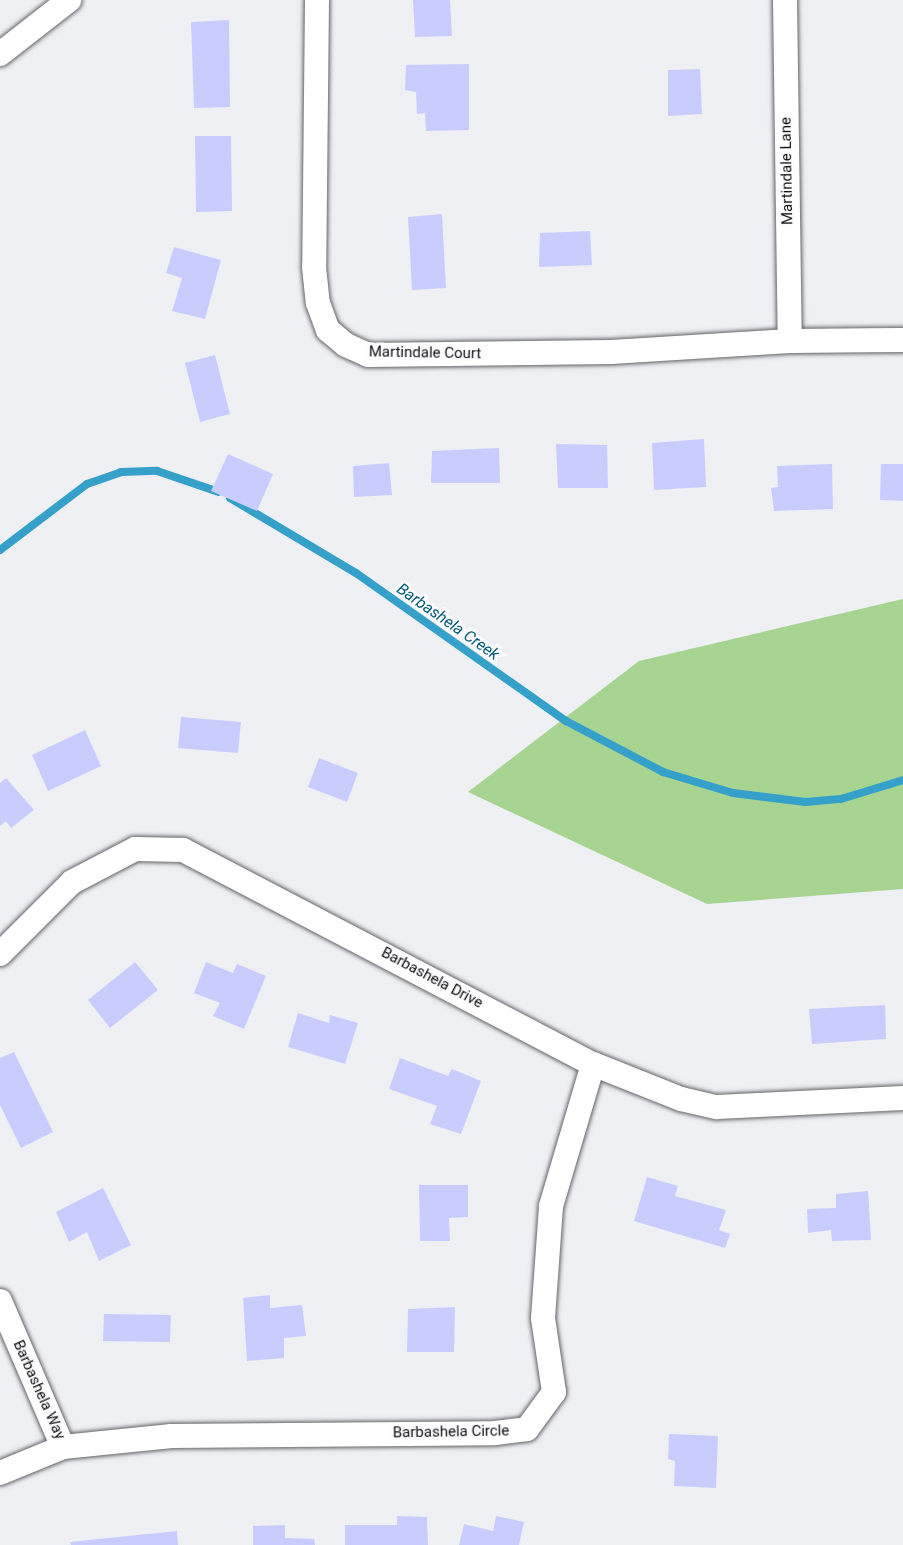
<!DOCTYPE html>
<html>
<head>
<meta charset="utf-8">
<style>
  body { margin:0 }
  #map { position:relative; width:903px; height:1545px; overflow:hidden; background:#eff0f4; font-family:Roboto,sans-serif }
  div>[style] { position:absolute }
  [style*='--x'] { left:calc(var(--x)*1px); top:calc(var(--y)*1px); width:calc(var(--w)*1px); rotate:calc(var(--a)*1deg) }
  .green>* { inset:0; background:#a7d491 }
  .stream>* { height:8px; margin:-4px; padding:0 4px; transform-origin:4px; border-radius:4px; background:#35a1ca }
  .building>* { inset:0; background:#c9cdfe }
  .roads { filter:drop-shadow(0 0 2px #646468) drop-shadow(0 0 2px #646468) }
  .minor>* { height:24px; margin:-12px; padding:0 12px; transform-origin:12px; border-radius:12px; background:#fff }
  span { translate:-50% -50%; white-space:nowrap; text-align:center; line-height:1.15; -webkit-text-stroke:6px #fdfdff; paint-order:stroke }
  .street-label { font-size:15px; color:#101011 }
  .water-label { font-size:16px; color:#005975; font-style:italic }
</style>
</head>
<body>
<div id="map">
  <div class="green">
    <div style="clip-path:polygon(903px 599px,903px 889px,707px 904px,468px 792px,639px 661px)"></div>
  </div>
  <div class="stream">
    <div style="--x:230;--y:498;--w:147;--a:30.8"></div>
    <div style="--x:356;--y:573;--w:257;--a:35.2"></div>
    <div style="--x:566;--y:721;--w:110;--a:27.7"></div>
    <div style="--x:663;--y:772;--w:73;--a:16.7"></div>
    <div style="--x:733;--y:793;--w:73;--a:7.1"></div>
    <div style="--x:805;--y:802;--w:36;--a:-5"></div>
    <div style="--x:841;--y:799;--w:65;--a:-17"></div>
    <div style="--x:0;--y:550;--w:109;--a:-37.2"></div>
    <div style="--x:87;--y:484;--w:36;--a:-19"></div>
    <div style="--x:121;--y:472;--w:36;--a:-2"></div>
    <div style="--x:157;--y:471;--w:65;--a:18.7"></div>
  </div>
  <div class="building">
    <div style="clip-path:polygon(413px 0,450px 0,452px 36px,415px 37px)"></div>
    <div style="clip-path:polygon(229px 20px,230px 107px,194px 108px,191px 22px)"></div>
    <div style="clip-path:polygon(469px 64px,469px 130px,426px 131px,425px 113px,417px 114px,416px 92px,405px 90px,406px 65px)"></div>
    <div style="clip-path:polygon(700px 69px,702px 114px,668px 116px,668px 70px)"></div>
    <div style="clip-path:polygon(195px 136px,231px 136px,232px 211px,196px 212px)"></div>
    <div style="clip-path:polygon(442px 214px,446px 288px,412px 290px,408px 217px)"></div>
    <div style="clip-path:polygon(590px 231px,592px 265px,539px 267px,540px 233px)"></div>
    <div style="clip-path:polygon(174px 247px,221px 260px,205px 319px,172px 311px,182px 278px,166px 273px)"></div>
    <div style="clip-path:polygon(215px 355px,230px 414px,200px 422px,185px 363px)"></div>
    <div style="clip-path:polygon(704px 439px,706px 487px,654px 490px,652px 443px)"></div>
    <div style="clip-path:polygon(556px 444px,607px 445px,608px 488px,558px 488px)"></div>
    <div style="clip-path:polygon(499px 448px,500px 483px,431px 483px,432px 451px)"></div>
    <div style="clip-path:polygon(228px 454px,273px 474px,257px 511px,211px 491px)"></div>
    <div style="clip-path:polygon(389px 463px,392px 495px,354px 497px,353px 466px)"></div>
    <div style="clip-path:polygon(832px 464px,833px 509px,774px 511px,771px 488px,778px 487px,777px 466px)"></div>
    <div style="clip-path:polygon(881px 464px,903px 464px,903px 501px,880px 500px)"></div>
    <div style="clip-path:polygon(181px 717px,241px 722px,238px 753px,178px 748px)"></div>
    <div style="clip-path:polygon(85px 730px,101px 766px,48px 791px,32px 755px)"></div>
    <div style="clip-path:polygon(319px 758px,358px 773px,347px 802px,308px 787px)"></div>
    <div style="clip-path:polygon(6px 778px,34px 810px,11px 828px,6px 821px,0 826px,0 783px)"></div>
    <div style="clip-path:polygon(135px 962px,158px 990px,110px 1028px,88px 1000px)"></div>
    <div style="clip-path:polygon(206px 962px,233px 973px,237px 964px,266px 976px,244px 1029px,213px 1016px,220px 1003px,194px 993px)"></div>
    <div style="clip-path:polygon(885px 1005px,886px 1039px,812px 1044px,809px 1009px)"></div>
    <div style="clip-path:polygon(298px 1013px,329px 1023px,330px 1015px,358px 1023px,345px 1064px,288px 1047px)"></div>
    <div style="clip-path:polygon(14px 1052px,53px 1132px,21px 1148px,0 1105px,0 1058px)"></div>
    <div style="clip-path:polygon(400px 1058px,448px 1076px,452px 1069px,481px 1081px,461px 1134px,430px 1124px,437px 1106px,389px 1089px)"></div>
    <div style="clip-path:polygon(647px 1177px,678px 1186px,675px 1196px,726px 1210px,719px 1230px,730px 1234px,725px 1248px,634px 1221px)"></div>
    <div style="clip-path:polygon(419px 1185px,468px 1185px,468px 1217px,449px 1218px,450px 1241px,420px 1241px)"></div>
    <div style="clip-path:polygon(103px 1188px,131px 1245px,99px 1261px,87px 1232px,69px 1242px,56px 1212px)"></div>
    <div style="clip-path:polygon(868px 1191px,871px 1240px,832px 1241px,831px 1230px,808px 1233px,807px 1209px,836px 1208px,836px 1194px)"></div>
    <div style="clip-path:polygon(270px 1295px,270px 1308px,302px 1305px,306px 1336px,284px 1338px,284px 1358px,247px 1361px,243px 1298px)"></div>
    <div style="clip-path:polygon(455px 1307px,454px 1352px,407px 1352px,408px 1309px)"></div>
    <div style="clip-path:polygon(104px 1314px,171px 1315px,170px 1342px,103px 1341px)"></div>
    <div style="clip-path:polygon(669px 1434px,718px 1436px,716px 1488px,674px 1486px,675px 1461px,668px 1459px)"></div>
    <div style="clip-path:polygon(397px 1516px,427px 1517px,428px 1545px,345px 1545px,345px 1525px,397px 1525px)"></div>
    <div style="clip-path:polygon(496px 1516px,524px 1522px,519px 1545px,459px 1545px,464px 1524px,493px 1531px)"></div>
    <div style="clip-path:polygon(285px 1525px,285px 1538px,314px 1539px,315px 1545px,253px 1545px,253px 1526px)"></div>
    <div style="clip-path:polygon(177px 1531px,178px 1545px,71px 1545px,70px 1542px)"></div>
  </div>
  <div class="roads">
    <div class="minor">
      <div style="--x:317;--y:0;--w:267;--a:90.6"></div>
      <div style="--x:314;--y:267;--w:36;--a:84"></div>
      <div style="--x:318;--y:303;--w:29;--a:70"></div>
      <div style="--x:328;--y:330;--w:23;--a:40"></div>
      <div style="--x:346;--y:345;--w:24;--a:24"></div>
      <div style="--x:368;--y:355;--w:243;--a:-0.7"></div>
      <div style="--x:611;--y:352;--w:179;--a:-3.5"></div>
      <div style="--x:790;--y:341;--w:113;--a:-0.5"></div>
      <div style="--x:785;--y:0;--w:341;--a:89.2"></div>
      <div style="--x:0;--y:54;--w:88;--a:-38"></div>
      <div style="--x:0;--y:954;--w:102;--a:-45"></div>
      <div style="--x:72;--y:882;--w:71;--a:-27.6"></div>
      <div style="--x:135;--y:849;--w:48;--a:1.2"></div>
      <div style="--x:183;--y:850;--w:462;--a:27.6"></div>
      <div style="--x:593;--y:1064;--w:95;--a:21.7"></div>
      <div style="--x:681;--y:1099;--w:37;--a:13"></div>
      <div style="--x:717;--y:1107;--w:186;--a:-2.8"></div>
      <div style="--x:0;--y:1301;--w:159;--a:66.7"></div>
      <div style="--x:0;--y:1473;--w:68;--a:-22.4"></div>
      <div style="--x:63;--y:1447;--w:109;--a:-5.8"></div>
      <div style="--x:171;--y:1436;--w:324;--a:-0.5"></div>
      <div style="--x:495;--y:1433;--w:32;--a:-7"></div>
      <div style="--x:527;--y:1429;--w:46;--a:-53.9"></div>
      <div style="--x:554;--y:1392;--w:75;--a:-98.5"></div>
      <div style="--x:543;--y:1318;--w:112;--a:-85.9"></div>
      <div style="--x:551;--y:1206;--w:148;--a:-73.5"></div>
    </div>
  </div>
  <div class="street-label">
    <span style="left:787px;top:171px;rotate:-91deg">Martindale Lane</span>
    <span style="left:425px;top:353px;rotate:1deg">Martindale Court</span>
    <span style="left:432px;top:978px;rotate:28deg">Barbashela Drive</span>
    <span style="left:39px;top:1390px;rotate:66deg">Barbashela Way</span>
    <span style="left:451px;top:1432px;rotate:-1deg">Barbashela Circle</span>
  </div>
  <div class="water-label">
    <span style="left:448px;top:622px;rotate:35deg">Barbashela Creek</span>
  </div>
</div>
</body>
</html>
